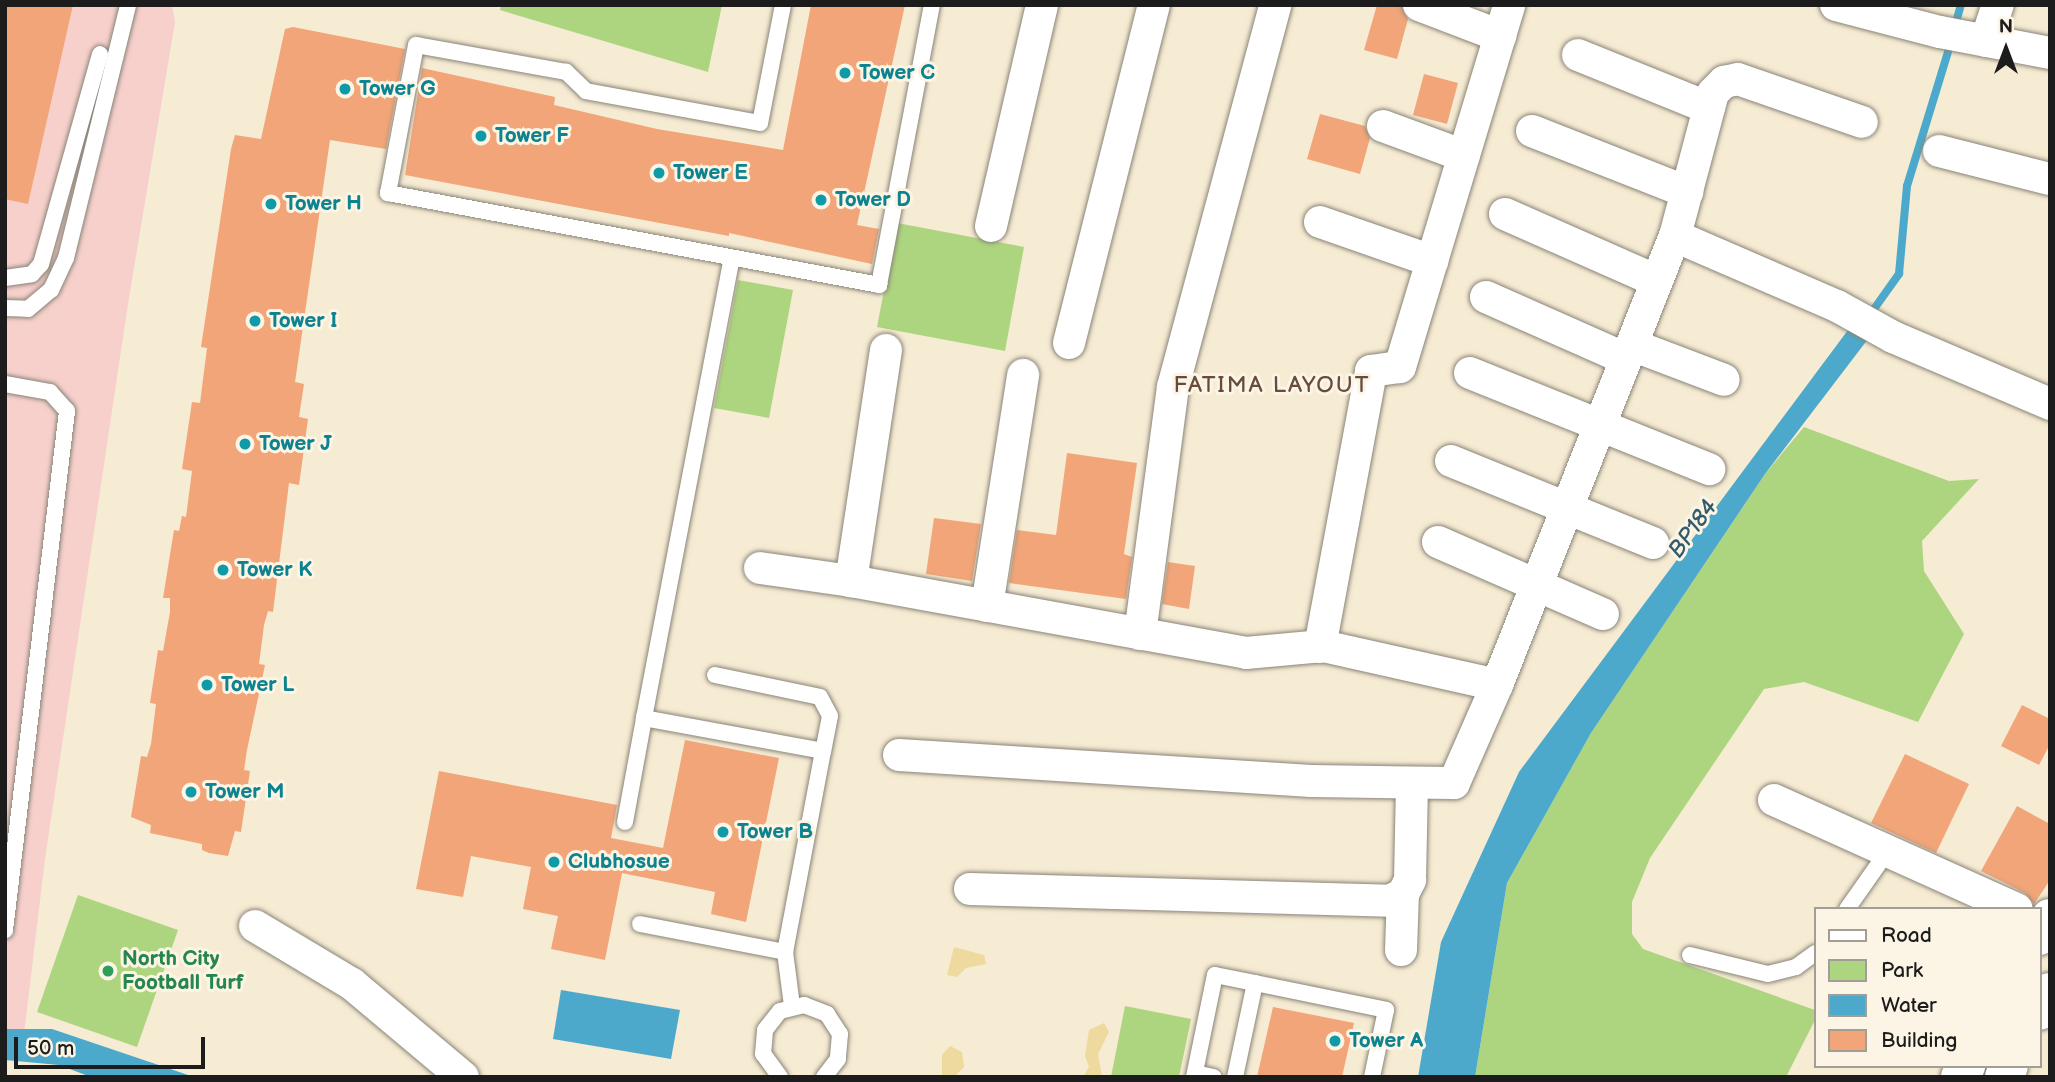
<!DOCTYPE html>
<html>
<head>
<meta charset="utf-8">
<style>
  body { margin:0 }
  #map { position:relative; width:2055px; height:1082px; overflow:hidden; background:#f6ebd3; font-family:"Balsamiq Sans",sans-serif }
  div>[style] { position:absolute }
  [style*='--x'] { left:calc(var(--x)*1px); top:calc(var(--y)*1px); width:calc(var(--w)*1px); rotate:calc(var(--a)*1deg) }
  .built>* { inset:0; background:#f7d0cc }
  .green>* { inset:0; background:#add57f }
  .sand>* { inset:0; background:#eeda9e }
  .water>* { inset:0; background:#4ca9cb }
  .stream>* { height:8px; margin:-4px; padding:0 4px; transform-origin:4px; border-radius:4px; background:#4ca9cb }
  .building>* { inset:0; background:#f1a579 }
  .roads { filter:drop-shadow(0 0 2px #898478) drop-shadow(0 0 2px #898478) }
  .service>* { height:16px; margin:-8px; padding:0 8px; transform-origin:8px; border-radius:8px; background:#fff }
  .minor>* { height:32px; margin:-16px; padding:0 16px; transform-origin:16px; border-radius:16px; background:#fff }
  .primary>* { height:38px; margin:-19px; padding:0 19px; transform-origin:19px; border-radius:19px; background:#fff }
  .dots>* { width:19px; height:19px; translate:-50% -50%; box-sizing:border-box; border:4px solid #fcf5e5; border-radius:50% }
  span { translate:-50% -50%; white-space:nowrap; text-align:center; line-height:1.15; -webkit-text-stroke:6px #fcf5e5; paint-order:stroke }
  .culture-label { font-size:21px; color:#0d838f; font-weight:700 }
  .left { translate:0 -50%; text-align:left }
  .leisure-label { font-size:21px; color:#27864d; font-weight:700 }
  .neighbourhood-label { font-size:23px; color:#674c3d; letter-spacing:2px }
  .water-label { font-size:23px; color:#325b6b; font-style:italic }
  .frame { position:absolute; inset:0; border:7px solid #1c1c1c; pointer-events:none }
  .legend { position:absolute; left:1814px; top:907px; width:228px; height:161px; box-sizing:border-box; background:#fcf5e5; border:2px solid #a29e95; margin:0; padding:9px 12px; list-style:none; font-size:21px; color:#1c1c1c }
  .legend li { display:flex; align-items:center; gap:14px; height:35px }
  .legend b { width:35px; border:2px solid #a29e95 }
  .north { position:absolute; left:1971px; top:14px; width:70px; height:70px; -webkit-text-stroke:5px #fcf5e5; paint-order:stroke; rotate:0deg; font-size:19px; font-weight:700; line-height:28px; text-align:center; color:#1c1c1c }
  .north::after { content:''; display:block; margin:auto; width:24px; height:32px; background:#1c1c1c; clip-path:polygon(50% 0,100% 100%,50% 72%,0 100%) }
  .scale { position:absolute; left:14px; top:1037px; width:191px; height:32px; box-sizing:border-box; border:4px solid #1c1c1c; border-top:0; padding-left:9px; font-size:21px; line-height:24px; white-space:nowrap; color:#1c1c1c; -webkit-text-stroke:5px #fcf5e5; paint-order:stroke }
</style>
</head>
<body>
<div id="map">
  <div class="built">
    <div style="clip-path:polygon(5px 5px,172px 5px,175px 22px,128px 304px,45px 859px,21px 1059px,5px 1060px)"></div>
  </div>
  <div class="green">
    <div style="clip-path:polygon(501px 5px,722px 5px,708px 72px,500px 10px)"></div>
    <div style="clip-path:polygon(897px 223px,1024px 247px,1005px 351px,877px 327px)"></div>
    <div style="clip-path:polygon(738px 280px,793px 290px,769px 418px,714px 408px)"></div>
    <div style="clip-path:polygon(1804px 427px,1949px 481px,1979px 479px,1922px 541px,1924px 571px,1964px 634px,1918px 722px,1804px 682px,1764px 689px,1650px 858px,1632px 902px,1632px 934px,1643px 949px,1815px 1010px,1815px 1020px,1786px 1077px,1475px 1077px,1507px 883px,1591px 733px,1765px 474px)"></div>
    <div style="clip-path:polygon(78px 895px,178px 930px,137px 1047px,37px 1012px)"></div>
    <div style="clip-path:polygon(1125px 1006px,1191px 1019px,1179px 1077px,1111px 1077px)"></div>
  </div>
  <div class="sand">
    <div style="clip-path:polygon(954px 947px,984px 955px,986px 964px,966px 968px,957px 977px,947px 975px)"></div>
    <div style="clip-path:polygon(1104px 1023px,1109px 1032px,1098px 1054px,1102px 1077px,1083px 1077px,1089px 1067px,1085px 1056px,1089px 1030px)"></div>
    <div style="clip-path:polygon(950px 1046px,962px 1052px,964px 1067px,954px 1077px,942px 1077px,942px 1055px)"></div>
  </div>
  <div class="water">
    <div style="clip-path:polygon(1848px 330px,1868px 339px,1765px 474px,1591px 733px,1507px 883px,1475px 1077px,1418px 1077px,1441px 942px,1519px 772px)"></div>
    <div style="clip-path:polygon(561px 990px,680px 1010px,671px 1059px,553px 1039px)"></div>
    <div style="clip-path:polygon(5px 1029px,52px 1029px,194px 1077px,91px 1077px,59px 1065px,5px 1060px)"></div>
  </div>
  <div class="stream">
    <div style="--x:1954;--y:29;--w:25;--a:-74"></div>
    <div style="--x:1869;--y:316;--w:52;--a:-54.5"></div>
    <div style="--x:1899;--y:274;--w:88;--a:-84.8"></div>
    <div style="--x:1907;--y:186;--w:151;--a:-73"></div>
  </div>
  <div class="building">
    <div style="clip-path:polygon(5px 5px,73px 5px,28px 204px,5px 199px)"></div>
    <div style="clip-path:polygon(811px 5px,905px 5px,857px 225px,879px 229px,872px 264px,729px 233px,729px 236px,405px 175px,422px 68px,555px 97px,554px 105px,657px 129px,783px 150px)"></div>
    <div style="clip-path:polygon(1377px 5px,1401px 5px,1408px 19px,1397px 59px,1364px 50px)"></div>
    <div style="clip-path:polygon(293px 27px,405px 49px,386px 149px,330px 140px,295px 382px,304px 384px,299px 417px,308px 419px,299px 485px,289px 483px,273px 612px,268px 611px,264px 625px,259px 664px,265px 665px,247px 750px,244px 770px,250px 771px,241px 832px,235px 831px,228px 856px,209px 853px,202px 850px,202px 844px,150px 833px,151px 825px,131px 817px,141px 756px,147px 757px,151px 744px,156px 704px,150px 703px,158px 650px,163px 651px,170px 612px,170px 598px,163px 598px,174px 530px,179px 531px,182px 516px,186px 517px,192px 471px,182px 469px,192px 402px,200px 403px,207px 348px,201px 347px,231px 149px,235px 135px,261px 139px,285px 29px)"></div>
    <div style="clip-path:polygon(1424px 74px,1458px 83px,1447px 124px,1413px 115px)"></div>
    <div style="clip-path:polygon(1320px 114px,1365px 126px,1370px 138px,1360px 174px,1307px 159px)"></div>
    <div style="clip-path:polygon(1067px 453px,1137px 463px,1124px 554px,1132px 557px,1126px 599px,1009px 583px,1017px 530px,1056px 535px)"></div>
    <div style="clip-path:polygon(934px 518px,981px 524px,972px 581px,926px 574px)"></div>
    <div style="clip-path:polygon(1168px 562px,1195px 566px,1189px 609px,1162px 604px)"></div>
    <div style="clip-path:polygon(2022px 705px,2050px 719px,2050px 744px,2039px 765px,2001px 746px)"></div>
    <div style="clip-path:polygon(685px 740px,779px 758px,746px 922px,711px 914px,715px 892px,622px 873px,605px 960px,551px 949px,558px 916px,523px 909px,531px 867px,471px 856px,463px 897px,416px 889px,439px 771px,617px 805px,611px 838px,663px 848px)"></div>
    <div style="clip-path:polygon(1905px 754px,1969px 784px,1936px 853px,1871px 823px)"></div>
    <div style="clip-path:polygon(2017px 806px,2050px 824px,2050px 880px,2034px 904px,2025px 893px,1981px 871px)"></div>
    <div style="clip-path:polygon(1273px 1007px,1354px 1023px,1342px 1077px,1257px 1077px)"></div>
  </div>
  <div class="roads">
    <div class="service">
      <div style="--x:783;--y:5;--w:120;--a:101"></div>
      <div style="--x:760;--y:123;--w:177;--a:-169.6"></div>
      <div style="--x:586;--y:91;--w:28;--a:-136"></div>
      <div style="--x:566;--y:72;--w:152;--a:-169.8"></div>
      <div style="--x:416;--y:45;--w:151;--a:100.7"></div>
      <div style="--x:388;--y:193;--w:500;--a:10.6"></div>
      <div style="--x:879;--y:285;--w:285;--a:-79.3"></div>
      <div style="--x:5;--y:278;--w:27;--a:-8"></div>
      <div style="--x:32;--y:274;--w:13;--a:-48"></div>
      <div style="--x:41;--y:264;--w:218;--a:-74.3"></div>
      <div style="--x:5;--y:308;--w:23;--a:2"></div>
      <div style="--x:28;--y:309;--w:30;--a:-40"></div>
      <div style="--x:51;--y:290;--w:35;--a:-65"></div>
      <div style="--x:66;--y:258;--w:260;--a:-76.2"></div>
      <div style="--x:5;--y:384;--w:46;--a:10.1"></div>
      <div style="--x:50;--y:392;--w:25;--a:48"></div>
      <div style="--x:67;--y:411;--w:523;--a:96.81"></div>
      <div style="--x:715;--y:675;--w:107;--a:11.8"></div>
      <div style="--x:820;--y:697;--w:21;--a:62"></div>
      <div style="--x:830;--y:716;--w:36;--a:101"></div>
      <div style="--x:644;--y:718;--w:468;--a:-79.2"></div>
      <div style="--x:625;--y:822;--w:106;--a:-79.6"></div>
      <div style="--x:644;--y:718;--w:182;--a:10.4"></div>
      <div style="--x:823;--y:751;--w:205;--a:100.7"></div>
      <div style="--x:785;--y:952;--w:54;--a:82.6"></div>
      <div style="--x:1847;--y:909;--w:70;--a:-54.9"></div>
      <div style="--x:640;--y:924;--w:148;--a:10.9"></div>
      <div style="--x:1690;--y:955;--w:80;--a:13.7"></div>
      <div style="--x:1768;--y:974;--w:29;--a:-14"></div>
      <div style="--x:1796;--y:967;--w:24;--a:-36"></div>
      <div style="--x:1255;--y:983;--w:134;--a:11.6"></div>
      <div style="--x:1386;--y:1010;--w:68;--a:101.8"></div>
      <div style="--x:1195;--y:1073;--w:19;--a:12"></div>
      <div style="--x:780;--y:1077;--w:29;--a:-126"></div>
      <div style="--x:763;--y:1054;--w:24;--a:-85"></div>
      <div style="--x:765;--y:1030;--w:24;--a:-52"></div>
      <div style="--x:780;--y:1011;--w:25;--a:-14"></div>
      <div style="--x:804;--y:1005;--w:25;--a:21"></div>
      <div style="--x:827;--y:1014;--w:24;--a:57"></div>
      <div style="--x:840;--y:1034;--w:25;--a:95"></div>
      <div style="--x:838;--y:1059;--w:23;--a:128"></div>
      <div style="--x:1194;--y:1077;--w:104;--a:-78.4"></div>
      <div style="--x:1215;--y:975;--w:41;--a:11.3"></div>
      <div style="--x:1255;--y:983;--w:96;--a:102"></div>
    </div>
    <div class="minor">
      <div style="--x:1419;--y:5;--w:87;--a:20.9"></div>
      <div style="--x:1836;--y:5;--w:107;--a:14.6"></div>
      <div style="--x:1940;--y:32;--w:112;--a:10.8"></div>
      <div style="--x:1986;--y:41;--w:38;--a:-72"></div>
      <div style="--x:1578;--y:55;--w:141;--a:22"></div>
      <div style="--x:1383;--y:126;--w:86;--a:20.3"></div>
      <div style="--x:1532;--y:131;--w:167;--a:21.5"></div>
      <div style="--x:1939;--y:151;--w:114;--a:14.2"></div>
      <div style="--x:1505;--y:214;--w:166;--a:23.8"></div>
      <div style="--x:1320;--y:222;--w:119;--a:19.2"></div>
      <div style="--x:991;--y:226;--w:227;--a:-77"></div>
      <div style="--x:1675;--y:236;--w:148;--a:-75.1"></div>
      <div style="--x:1713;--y:93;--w:16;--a:-45"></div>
      <div style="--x:1724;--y:82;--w:14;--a:-12"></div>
      <div style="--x:1738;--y:79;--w:131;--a:19.1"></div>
      <div style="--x:1486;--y:297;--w:153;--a:23.9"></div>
      <div style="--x:1069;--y:343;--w:349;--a:-75.9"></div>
      <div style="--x:1632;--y:345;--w:98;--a:20.8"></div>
      <div style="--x:886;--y:350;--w:234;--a:98.6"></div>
      <div style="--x:851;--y:581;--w:402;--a:10.3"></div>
      <div style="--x:1246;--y:653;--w:77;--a:-5.2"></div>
      <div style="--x:1323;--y:646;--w:178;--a:12.6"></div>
      <div style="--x:1497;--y:685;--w:483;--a:-68.4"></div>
      <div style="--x:1675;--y:236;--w:176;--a:23.4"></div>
      <div style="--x:1837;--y:306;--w:64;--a:29"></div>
      <div style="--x:1893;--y:337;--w:171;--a:23.1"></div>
      <div style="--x:1470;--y:373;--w:258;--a:21.9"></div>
      <div style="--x:1451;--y:461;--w:218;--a:22.1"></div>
      <div style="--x:1438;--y:542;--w:180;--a:23.6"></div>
      <div style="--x:760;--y:568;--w:92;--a:8.1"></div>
      <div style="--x:987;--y:606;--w:234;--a:-81.1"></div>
      <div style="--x:1140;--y:634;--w:249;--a:-82.4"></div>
      <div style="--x:1173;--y:387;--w:395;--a:-75"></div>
      <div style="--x:1320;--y:647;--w:281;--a:-79.5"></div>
      <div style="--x:1371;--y:371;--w:29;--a:-8"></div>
      <div style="--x:1400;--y:367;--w:378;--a:-73.2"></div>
      <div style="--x:899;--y:755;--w:413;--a:3.6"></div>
      <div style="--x:1311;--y:781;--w:143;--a:0.8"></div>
      <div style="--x:1454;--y:783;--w:107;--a:-66.3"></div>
      <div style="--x:1774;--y:800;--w:266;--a:24.2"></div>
      <div style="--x:970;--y:889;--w:420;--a:1.6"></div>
      <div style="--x:1390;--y:901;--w:15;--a:-28"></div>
      <div style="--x:1403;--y:894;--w:16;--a:-63"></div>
      <div style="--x:1410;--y:880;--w:95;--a:-88.8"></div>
      <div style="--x:255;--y:926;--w:113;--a:30.9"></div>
      <div style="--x:352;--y:984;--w:145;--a:40"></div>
      <div style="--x:1401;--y:950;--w:56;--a:-88"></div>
    </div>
    <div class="primary">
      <div style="--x:2039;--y:936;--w:21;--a:-59"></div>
      <div style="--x:2039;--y:1011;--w:22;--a:-60"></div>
      <div style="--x:1960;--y:1077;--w:13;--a:-61"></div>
      <div style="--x:2004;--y:1077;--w:12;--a:-66"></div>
    </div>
  </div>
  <div class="dots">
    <div style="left:845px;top:73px;background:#0f9aa8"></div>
    <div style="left:345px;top:89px;background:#0f9aa8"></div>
    <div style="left:481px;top:136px;background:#0f9aa8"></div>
    <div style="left:659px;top:173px;background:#0f9aa8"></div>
    <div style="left:821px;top:200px;background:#0f9aa8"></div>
    <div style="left:271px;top:204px;background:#0f9aa8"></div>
    <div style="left:255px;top:321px;background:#0f9aa8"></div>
    <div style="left:245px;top:444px;background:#0f9aa8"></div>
    <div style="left:223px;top:570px;background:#0f9aa8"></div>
    <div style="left:207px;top:685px;background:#0f9aa8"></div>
    <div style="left:191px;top:792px;background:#0f9aa8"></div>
    <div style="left:723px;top:832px;background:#0f9aa8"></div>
    <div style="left:554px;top:862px;background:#0f9aa8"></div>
    <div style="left:108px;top:971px;background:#2e9e5b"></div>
    <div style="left:1335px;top:1041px;background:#0f9aa8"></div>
  </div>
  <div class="culture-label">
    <span class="left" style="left:859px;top:73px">Tower C</span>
    <span class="left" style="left:359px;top:89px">Tower G</span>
    <span class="left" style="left:495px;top:136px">Tower F</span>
    <span class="left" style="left:673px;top:173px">Tower E</span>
    <span class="left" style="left:835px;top:200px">Tower D</span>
    <span class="left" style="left:285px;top:204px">Tower H</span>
    <span class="left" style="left:269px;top:321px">Tower I</span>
    <span class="left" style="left:259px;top:444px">Tower J</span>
    <span class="left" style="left:237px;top:570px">Tower K</span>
    <span class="left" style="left:221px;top:685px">Tower L</span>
    <span class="left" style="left:205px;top:792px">Tower M</span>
    <span class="left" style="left:737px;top:832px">Tower B</span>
    <span class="left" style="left:568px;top:862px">Clubhosue</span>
    <span class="left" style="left:1349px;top:1041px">Tower A</span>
  </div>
  <div class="leisure-label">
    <span class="left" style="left:122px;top:971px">North City<br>Football Turf</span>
  </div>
  <div class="neighbourhood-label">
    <span style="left:1272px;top:385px">FATIMA LAYOUT</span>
  </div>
  <div class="water-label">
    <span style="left:1693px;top:529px;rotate:-54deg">BP184</span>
  </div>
  <div class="frame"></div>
  <ul class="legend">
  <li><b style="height:9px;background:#fff"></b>Road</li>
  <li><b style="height:19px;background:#add57f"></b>Park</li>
  <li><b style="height:19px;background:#4ca9cb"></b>Water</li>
  <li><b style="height:19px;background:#f1a579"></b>Building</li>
  </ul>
  <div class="north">N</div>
  <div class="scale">50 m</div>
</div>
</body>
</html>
